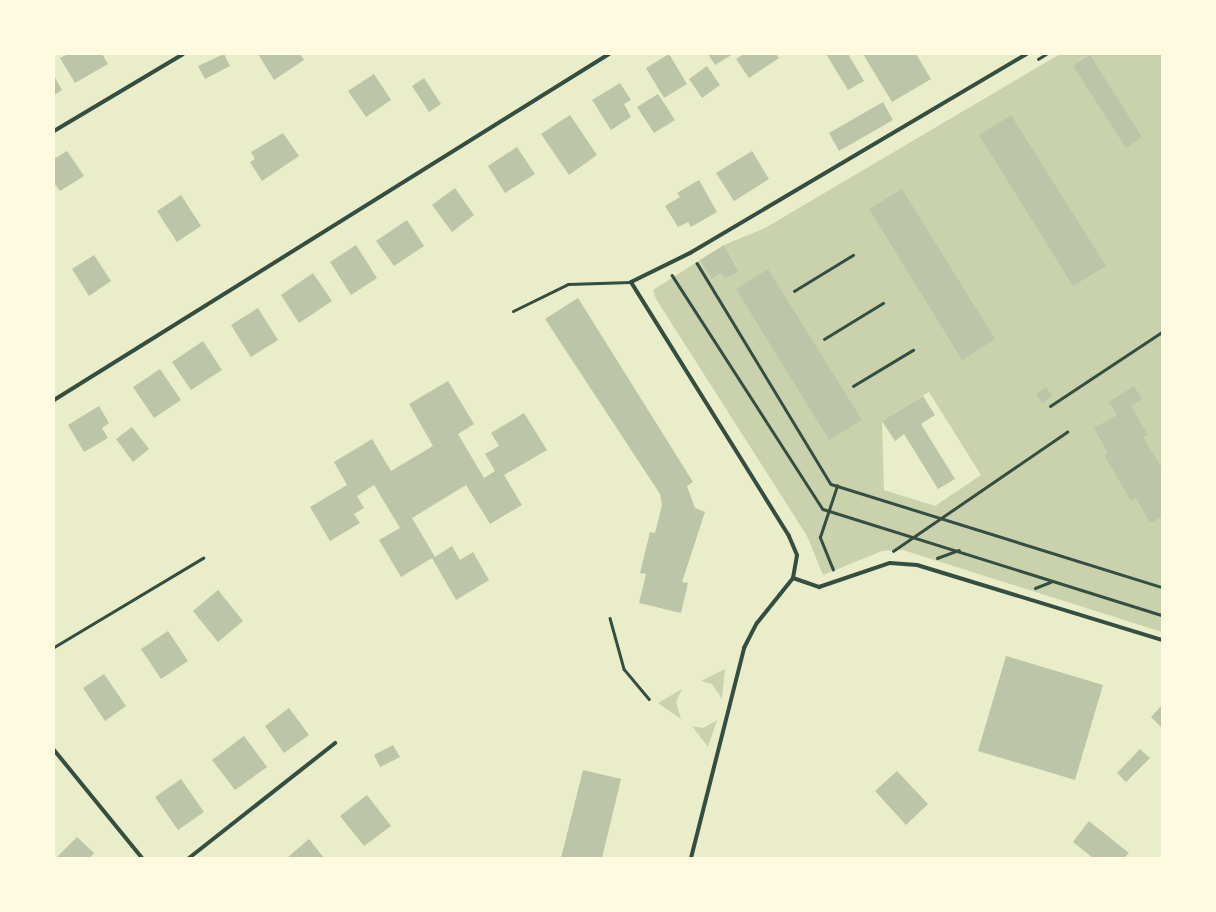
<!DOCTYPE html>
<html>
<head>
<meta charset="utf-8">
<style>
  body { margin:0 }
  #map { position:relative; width:1216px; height:912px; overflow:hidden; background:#e9edc9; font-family:Manrope,sans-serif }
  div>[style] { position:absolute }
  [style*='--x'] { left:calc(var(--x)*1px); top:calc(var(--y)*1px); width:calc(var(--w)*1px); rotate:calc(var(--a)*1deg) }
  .green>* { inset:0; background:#cad2ad }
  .building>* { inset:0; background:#bcc5a7 }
  .path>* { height:2.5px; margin:-1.25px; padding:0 1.25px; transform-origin:1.25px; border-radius:1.25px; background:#344e41 }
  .service>* { height:3px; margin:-1.5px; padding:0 1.5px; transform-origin:1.5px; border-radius:1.5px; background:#344e41 }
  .minor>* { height:4px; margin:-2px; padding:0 2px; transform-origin:2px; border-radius:2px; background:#344e41 }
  span { translate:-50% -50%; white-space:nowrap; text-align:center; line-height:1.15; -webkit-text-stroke:4px #fefae0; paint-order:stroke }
  .frame { position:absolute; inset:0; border:55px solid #fefae0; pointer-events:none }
</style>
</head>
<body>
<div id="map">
  <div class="green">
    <div style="clip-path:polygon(evenodd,1060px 54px,1162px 54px,1162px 632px,903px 550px,882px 551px,823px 575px,807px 536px,656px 299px,653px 290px,700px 260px,712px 279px,721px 273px,725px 279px,739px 270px,724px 245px,765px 228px,1060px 54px,929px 392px,981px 475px,935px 506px,884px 490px,882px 421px,929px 392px)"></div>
    <div style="clip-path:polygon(725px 669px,722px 699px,712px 684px,701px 681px)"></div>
    <div style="clip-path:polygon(682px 689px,676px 702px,681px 719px,658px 703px)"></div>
    <div style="clip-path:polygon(717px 720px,708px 747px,692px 726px,703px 728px)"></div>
  </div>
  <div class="building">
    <div style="clip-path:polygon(68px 54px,102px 54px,108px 64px,75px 83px,60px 58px)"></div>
    <div style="clip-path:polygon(224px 54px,230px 66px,205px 79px,198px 66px)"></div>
    <div style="clip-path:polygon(258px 54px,300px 54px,304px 60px,274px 80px)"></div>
    <div style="clip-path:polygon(669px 54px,687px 84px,664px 98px,646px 68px)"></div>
    <div style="clip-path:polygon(708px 54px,733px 54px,715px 65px)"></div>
    <div style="clip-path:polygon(744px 54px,776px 54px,779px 58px,749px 78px,736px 59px)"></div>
    <div style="clip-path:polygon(826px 54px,848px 54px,864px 81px,848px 90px)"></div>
    <div style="clip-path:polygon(863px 54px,916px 54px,931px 79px,892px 102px)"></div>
    <div style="clip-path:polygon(1090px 55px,1142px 137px,1126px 148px,1073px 66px)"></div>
    <div style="clip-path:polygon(707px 66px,720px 85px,702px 98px,689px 79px)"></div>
    <div style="clip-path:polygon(374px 74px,391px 100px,366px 117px,348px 91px)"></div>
    <div style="clip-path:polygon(54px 76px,62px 90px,54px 95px)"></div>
    <div style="clip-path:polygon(424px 78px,441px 104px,429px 112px,412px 86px)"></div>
    <div style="clip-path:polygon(620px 83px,631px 100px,624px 104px,631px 117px,611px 130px,592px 100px)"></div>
    <div style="clip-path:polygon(658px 94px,675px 120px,654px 133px,637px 107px)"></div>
    <div style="clip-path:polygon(883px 102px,893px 120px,839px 151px,829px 133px)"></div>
    <div style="clip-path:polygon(570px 115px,597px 155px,569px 175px,541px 134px)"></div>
    <div style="clip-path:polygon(1011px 115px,1106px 266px,1073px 286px,979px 135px)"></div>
    <div style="clip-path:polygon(283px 133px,299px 156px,262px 181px,250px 162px,255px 159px,251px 152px)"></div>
    <div style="clip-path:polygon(517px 147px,535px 174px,505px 193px,488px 166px)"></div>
    <div style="clip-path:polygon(67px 151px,84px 176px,60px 191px,54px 183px,54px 159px)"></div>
    <div style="clip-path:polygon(752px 151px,769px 179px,734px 201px,716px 173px)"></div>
    <div style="clip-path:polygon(699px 180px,717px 212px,691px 227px,688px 222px,678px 227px,665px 206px,680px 197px,677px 193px)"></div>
    <div style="clip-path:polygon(455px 188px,474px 215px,452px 232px,432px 205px)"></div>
    <div style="clip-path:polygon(902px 189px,995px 339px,962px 360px,869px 209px)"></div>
    <div style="clip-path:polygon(181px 195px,201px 226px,177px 242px,157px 211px)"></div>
    <div style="clip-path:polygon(407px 220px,424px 246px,394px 266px,376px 241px)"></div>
    <div style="clip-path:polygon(356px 245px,377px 278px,351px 295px,330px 262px)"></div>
    <div style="clip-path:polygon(724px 245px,739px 271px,725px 279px,721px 273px,712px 279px,700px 260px)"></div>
    <div style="clip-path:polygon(94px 255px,111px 281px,89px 296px,72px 269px)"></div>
    <div style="clip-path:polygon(768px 269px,862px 420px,829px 440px,736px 289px)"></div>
    <div style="clip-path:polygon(313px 273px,332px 301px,299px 323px,281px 295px)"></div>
    <div style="clip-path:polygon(578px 298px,693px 482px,687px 486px,695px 508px,705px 512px,682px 582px,688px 583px,681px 613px,639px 603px,646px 574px,640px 573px,650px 532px,655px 533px,662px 505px,660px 494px,545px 319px)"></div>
    <div style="clip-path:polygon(258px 308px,278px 340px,251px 357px,231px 325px)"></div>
    <div style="clip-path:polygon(203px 341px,222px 370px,191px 390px,172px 362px)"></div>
    <div style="clip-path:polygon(160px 369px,181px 400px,154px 418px,133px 387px)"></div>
    <div style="clip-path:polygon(448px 381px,474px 424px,458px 434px,484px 478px,495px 471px,485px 454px,499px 446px,491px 433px,524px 413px,547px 450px,504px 475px,522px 505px,490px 524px,466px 485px,412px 518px,435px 557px,452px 546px,460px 560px,473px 552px,489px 580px,456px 600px,432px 558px,401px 577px,379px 540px,400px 528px,374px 485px,357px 496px,364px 508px,354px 514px,360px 523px,330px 541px,310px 507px,347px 485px,334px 462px,372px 439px,391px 471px,433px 446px,409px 404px)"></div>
    <div style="clip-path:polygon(1134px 386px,1142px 399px,1131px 406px,1148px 435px,1143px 437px,1162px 468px,1162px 517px,1150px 523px,1136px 498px,1131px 501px,1104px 455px,1108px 453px,1094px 428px,1117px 415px,1109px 402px)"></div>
    <div style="clip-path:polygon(1046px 387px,1052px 396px,1042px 403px,1036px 394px)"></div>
    <div style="clip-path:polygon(923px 396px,935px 415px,921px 424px,955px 479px,938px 489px,904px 434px,895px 441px,882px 421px)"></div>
    <div style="clip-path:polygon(99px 406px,109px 423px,102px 428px,108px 438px,84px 452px,68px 425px)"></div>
    <div style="clip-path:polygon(132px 427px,149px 449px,133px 462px,116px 439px)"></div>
    <div style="clip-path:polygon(218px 590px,243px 621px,218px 642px,193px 611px)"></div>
    <div style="clip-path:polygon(168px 631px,188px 661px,161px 679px,141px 649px)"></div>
    <div style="clip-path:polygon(1006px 656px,1103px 685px,1075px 780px,978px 751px)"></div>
    <div style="clip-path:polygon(104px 674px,126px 706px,105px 721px,83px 688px)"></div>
    <div style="clip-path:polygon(1162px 705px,1162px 728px,1151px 717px)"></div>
    <div style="clip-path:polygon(289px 708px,309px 735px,284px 753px,265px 726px)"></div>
    <div style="clip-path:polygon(244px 736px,267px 767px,235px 790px,212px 760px)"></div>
    <div style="clip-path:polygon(393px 745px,400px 757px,380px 767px,374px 755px)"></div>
    <div style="clip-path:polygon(1140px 749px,1150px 758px,1126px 782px,1117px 773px)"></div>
    <div style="clip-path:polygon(583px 770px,621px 779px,602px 858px,561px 858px)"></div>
    <div style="clip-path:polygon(897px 771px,928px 804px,906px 825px,875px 791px)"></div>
    <div style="clip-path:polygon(181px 779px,204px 812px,178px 830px,155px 797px)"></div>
    <div style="clip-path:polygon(367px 795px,391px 826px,364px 846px,340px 816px)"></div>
    <div style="clip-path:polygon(1089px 821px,1129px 853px,1124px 858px,1093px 858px,1073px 842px)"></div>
    <div style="clip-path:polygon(77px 837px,94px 853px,90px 858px,56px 858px)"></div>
    <div style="clip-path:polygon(309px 839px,324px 858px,287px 858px)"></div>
  </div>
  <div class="path">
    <div style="--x:1038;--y:59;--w:9;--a:-32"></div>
    <div style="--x:697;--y:263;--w:258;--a:58.8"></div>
    <div style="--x:831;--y:484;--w:347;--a:17.3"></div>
    <div style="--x:672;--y:275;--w:278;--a:57.2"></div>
    <div style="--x:823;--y:509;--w:355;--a:17.4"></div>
    <div style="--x:794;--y:291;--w:69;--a:-31.4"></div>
    <div style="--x:824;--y:339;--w:69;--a:-31.4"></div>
    <div style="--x:853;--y:386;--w:70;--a:-31"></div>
    <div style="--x:893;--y:551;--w:211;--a:-34.4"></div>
    <div style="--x:937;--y:558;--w:23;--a:-20"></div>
    <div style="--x:833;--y:570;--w:35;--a:-112"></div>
    <div style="--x:820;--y:537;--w:54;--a:-71.6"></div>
    <div style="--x:1035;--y:588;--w:17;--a:-21"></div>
    <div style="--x:610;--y:618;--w:53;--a:74.6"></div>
    <div style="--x:624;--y:669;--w:39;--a:50"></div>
  </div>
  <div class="service">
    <div style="--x:513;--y:311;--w:61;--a:-26.1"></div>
    <div style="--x:568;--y:284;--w:63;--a:-1.8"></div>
    <div style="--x:1050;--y:406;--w:134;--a:-33.5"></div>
    <div style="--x:54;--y:647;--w:174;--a:-30.9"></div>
  </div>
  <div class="minor">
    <div style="--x:54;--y:131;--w:150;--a:-30.8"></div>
    <div style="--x:54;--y:400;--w:654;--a:-31.94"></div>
    <div style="--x:793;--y:578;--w:28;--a:19"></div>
    <div style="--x:819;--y:587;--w:75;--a:-18.7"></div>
    <div style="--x:890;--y:563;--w:27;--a:4"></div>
    <div style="--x:917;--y:565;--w:256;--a:17"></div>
    <div style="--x:54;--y:750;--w:139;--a:50.8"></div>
    <div style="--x:189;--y:858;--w:186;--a:-38.2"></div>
    <div style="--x:691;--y:858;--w:217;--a:-75.8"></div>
    <div style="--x:744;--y:648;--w:28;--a:-63"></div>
    <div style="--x:757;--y:623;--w:58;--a:-51.3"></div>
    <div style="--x:793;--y:578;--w:23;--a:-80"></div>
    <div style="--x:797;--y:555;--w:21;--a:-113"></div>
    <div style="--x:789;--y:536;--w:299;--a:-121.9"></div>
    <div style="--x:631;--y:282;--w:66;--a:-26.2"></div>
    <div style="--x:690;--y:253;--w:391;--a:-30.6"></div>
  </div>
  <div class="frame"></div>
</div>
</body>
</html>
